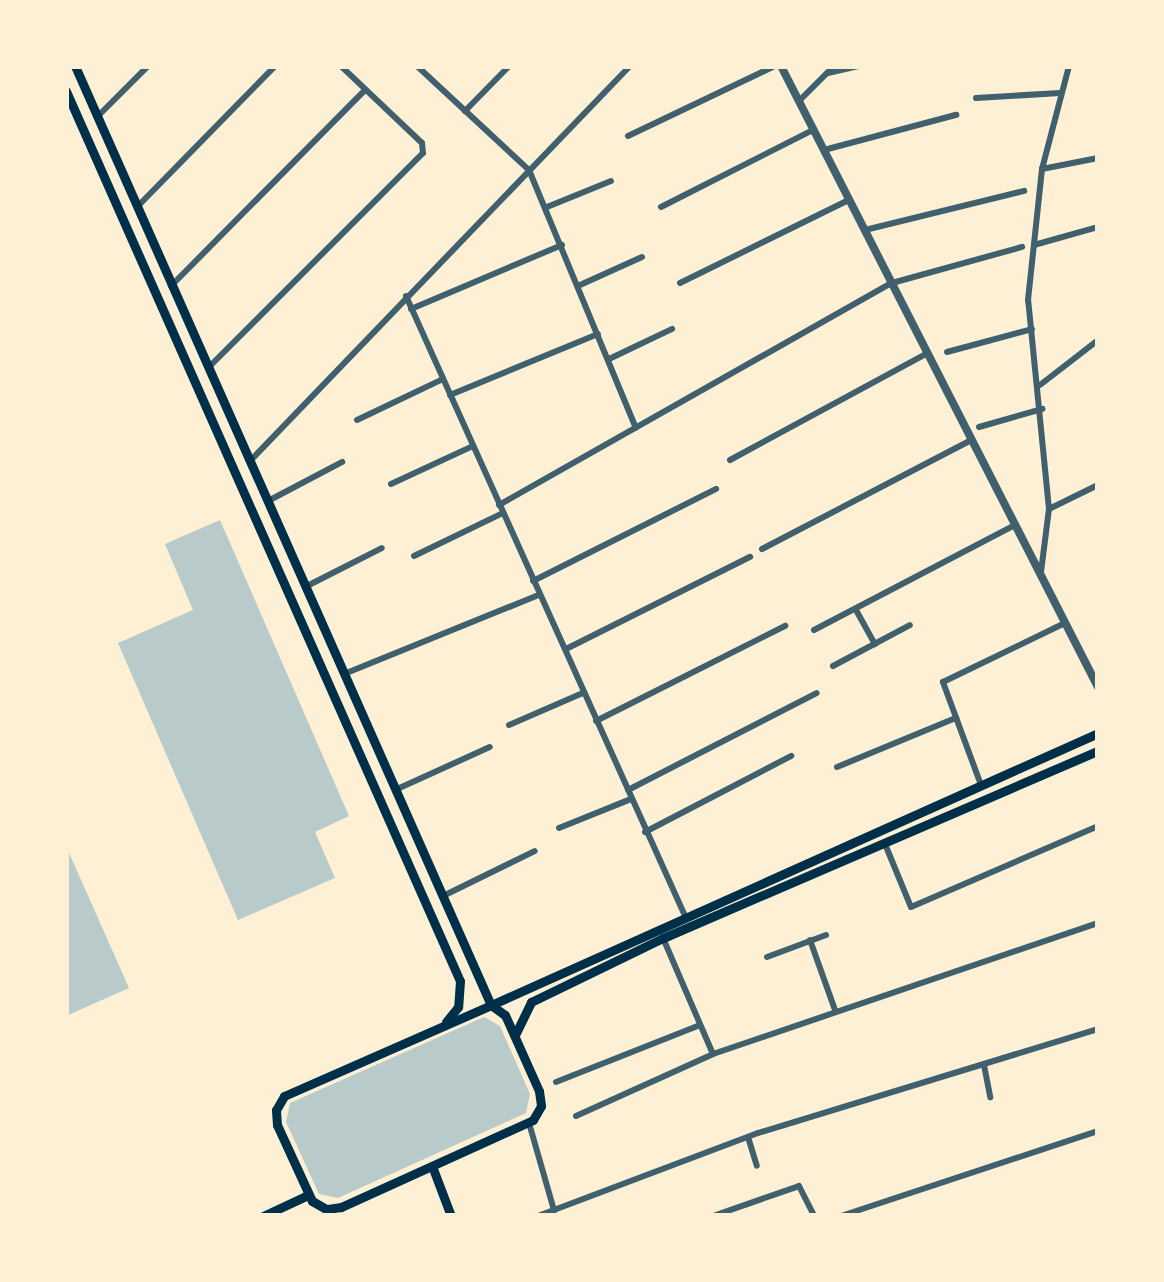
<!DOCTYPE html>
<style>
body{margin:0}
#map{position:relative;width:1164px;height:1282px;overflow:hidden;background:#fdf0d5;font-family:"Nunito Sans",sans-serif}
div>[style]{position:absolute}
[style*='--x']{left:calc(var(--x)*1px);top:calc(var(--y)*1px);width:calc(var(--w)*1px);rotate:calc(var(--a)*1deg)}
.green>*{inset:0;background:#b9caca}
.minor>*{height:6px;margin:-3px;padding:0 3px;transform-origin:3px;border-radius:3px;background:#3f606c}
.tertiary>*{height:8px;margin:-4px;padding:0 4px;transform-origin:4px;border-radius:4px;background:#3f606c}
.secondary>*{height:9px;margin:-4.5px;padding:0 4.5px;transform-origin:4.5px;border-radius:4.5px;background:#003049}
span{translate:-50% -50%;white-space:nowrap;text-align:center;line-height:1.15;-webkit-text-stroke:10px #fdf0d5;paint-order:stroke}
.frame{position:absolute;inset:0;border:69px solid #fdf0d5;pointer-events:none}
</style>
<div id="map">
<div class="green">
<i style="clip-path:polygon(220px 520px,349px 816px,315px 832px,335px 878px,238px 920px,118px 643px,193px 610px,165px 544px)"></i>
<i style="clip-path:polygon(66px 846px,129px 988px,66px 1016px)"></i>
<i style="clip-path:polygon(484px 1017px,500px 1026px,530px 1094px,526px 1113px,338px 1198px,319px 1194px,286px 1122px,290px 1103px)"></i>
</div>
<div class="minor">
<i style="--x:417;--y:66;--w:153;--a:42.9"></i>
<i style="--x:529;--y:170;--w:279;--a:67.5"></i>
<i style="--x:828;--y:73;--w:32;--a:-13"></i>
<i style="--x:976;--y:98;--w:84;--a:-3.4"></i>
<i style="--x:799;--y:101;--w:49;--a:-45"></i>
<i style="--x:465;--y:111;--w:63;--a:-45.6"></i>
<i style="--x:97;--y:117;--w:72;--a:-45"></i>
<i style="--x:628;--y:136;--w:163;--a:-25.5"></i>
<i style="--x:824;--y:150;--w:137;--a:-14.9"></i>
<i style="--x:1042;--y:169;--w:57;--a:-11.1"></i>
<i style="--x:139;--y:205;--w:194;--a:-45.6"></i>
<i style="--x:547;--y:207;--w:69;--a:-22.1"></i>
<i style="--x:661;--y:207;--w:170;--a:-26.9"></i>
<i style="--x:865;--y:230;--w:164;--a:-13.8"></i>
<i style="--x:1034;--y:245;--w:66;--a:-15.7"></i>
<i style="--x:680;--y:283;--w:188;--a:-26.2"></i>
<i style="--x:580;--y:285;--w:68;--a:-24.3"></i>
<i style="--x:171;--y:286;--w:276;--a:-45.3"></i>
<i style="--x:406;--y:296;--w:680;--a:65.77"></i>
<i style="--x:411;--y:309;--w:164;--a:-23"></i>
<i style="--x:947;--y:352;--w:88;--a:-15.1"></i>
<i style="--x:609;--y:359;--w:70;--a:-25.5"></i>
<i style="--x:210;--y:366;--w:301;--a:-45"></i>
<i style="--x:423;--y:153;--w:10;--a:-96"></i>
<i style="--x:422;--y:143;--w:112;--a:-136.5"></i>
<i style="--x:1040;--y:385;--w:73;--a:-37.8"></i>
<i style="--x:450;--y:395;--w:160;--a:-22.4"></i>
<i style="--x:357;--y:420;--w:95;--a:-25.5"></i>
<i style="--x:979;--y:427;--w:66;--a:-15.9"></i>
<i style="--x:251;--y:460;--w:547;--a:-46.11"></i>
<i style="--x:730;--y:460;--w:225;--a:-28.4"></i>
<i style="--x:391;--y:484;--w:90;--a:-24.9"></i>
<i style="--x:268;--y:501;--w:84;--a:-27.8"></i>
<i style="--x:499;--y:505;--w:451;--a:-29.5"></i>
<i style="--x:892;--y:283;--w:135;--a:-15.5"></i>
<i style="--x:1049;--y:509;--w:55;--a:-26.1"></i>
<i style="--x:762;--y:549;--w:236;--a:-27.5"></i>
<i style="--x:414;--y:556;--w:99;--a:-25.8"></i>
<i style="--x:1041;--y:572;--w:64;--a:-82.8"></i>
<i style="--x:1049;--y:509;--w:210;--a:-95.7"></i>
<i style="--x:1028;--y:300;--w:132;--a:-83.9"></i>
<i style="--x:1042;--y:169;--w:106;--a:-75.3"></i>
<i style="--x:533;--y:581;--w:205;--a:-26.7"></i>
<i style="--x:305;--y:587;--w:86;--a:-26.9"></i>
<i style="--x:856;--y:610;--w:39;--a:61"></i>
<i style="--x:814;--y:630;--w:227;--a:-27.6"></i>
<i style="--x:566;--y:649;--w:206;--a:-26.6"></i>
<i style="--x:833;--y:666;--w:87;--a:-28"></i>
<i style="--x:344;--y:674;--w:210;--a:-22.1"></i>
<i style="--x:596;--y:721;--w:212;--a:-26.7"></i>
<i style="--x:509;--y:725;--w:81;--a:-23.4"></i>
<i style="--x:837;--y:767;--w:129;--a:-22.4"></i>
<i style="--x:981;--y:785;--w:110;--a:-110.3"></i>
<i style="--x:943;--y:682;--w:136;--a:-25.8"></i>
<i style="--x:395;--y:790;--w:104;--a:-24.4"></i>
<i style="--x:628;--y:790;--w:212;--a:-27.2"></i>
<i style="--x:559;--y:828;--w:78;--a:-21.9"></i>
<i style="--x:645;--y:832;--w:165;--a:-27.5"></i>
<i style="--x:885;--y:844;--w:68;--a:67.6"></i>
<i style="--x:911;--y:907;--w:204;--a:-23.4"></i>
<i style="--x:443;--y:896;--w:102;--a:-26.1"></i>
<i style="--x:663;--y:938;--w:126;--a:66.7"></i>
<i style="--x:810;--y:940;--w:74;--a:70.3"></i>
<i style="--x:767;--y:957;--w:63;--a:-20.4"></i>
<i style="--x:984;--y:1065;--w:33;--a:79"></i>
<i style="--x:556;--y:1082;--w:155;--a:-21.6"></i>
<i style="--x:576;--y:1116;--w:150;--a:-24.3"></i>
<i style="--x:713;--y:1054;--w:407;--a:-18.8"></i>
<i style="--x:529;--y:1123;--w:91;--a:74"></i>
<i style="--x:748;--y:1137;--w:30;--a:73"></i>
<i style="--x:538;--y:1216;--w:235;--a:-20.7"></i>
<i style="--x:758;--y:1133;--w:356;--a:-17"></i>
<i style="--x:713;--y:1216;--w:91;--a:-19.2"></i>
<i style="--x:799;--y:1186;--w:34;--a:63"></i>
<i style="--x:841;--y:1216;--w:271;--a:-18.3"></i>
</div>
<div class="tertiary">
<i style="--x:781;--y:66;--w:697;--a:62.96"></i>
</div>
<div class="secondary">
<i style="--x:75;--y:66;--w:1027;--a:66.11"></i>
<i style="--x:491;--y:1005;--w:665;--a:-24.14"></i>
<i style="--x:66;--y:91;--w:973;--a:66.12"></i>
<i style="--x:460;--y:981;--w:26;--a:94"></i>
<i style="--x:458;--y:1007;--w:19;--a:129"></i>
<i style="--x:491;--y:1005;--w:17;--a:36"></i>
<i style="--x:505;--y:1015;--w:83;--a:65.9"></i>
<i style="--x:539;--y:1091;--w:15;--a:82"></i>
<i style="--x:541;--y:1106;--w:16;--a:120"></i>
<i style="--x:533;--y:1120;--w:211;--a:155.6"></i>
<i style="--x:341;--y:1207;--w:15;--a:172"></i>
<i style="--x:326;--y:1209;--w:16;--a:-150"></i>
<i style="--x:312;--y:1201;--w:84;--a:-114.7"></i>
<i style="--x:277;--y:1125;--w:15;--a:-94"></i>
<i style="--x:276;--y:1110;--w:16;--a:-60"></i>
<i style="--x:284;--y:1096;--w:226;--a:-23.7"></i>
<i style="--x:515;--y:1035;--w:37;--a:-64"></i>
<i style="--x:531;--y:1002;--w:147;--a:-25.9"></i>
<i style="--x:663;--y:938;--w:473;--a:-23.3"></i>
<i style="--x:432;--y:1166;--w:53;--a:69.2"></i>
<i style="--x:263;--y:1216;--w:50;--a:-25"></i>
</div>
<div class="frame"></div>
</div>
